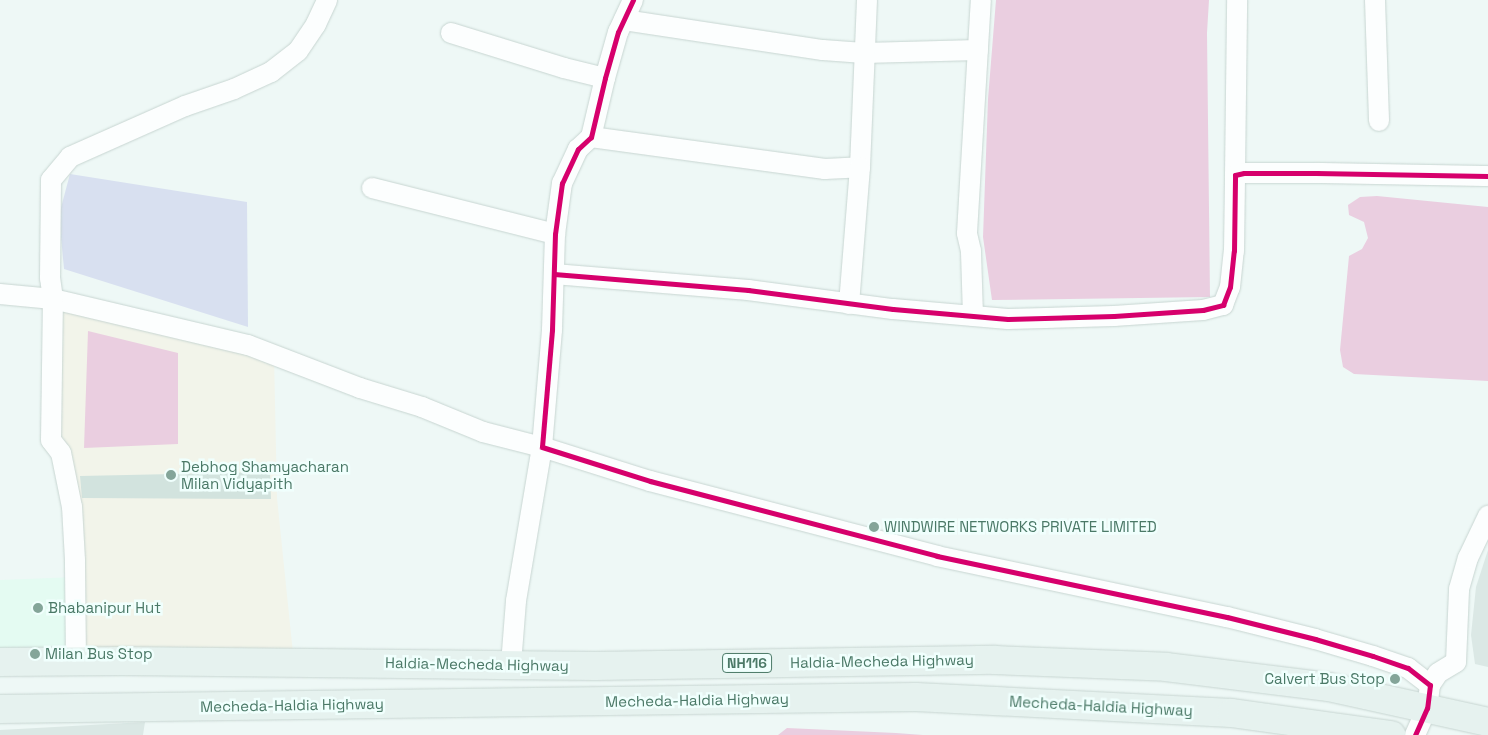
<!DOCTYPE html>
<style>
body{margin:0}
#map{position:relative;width:1488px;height:735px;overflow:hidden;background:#eef8f6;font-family:"Space Grotesk",sans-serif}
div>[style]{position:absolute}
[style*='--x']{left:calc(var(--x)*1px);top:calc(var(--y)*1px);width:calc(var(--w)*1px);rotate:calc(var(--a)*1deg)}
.commercial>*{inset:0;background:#e4fbf2}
.industrial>*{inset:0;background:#dbe8e5}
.education>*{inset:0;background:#f2f4ea}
.green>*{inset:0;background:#d8e0f0}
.water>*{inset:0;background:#eacee0}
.building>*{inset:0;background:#d2e3de}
.roads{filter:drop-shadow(0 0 1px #c7d5d1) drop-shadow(0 0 1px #c7d5d1)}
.minor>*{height:20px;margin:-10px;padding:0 10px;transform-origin:10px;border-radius:10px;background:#fcfefe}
.trunk>*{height:28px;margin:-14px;padding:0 14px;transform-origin:14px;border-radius:14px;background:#e6f2ef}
.cycleway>*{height:5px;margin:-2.5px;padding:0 2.5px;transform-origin:2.5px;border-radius:2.5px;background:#d6006c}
.dots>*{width:14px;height:14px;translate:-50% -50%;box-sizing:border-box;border:2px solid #f0fffd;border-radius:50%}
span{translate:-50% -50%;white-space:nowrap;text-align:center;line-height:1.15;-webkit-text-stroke:5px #f0fffd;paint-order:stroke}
.shield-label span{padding:1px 4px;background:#f0fffd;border:1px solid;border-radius:4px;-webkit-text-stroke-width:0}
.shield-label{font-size:14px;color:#4b7967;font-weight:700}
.poi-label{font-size:15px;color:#4b7967}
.left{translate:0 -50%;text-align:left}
.right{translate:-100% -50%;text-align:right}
.street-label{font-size:15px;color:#4b7967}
</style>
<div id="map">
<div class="commercial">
<i style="clip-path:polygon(76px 577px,76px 661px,0 662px,0 580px)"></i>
</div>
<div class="industrial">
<i style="clip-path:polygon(1488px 550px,1488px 667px,1475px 664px,1471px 635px,1476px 587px)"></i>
<i style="clip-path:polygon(145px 722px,143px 735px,0 735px,0 730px)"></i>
</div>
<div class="education">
<i style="clip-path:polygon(53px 299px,274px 355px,277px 498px,294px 663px,76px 661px,77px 636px,52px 406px)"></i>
</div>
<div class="green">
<i style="clip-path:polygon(70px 174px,247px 202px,248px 327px,64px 269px,59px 215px)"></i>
</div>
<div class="water">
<i style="clip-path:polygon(996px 0,1209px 0,1207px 33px,1210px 297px,992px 300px,983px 237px,988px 99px)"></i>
<i style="clip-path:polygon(1377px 196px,1488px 207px,1488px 381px,1354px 374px,1343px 367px,1340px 350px,1349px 256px,1362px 249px,1368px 238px,1364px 222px,1349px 215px,1348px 205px,1360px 197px)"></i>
<i style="clip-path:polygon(88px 331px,178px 353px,178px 444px,84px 448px)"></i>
<i style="clip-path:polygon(787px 728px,896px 733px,923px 735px,778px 735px)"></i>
</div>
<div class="building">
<i style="clip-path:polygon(270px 472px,271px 499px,82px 498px,80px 476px)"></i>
</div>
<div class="roads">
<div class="minor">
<i style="--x:633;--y:0;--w:35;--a:115"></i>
<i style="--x:618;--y:32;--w:48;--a:105.8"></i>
<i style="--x:605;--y:78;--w:61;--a:103.3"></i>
<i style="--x:591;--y:137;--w:18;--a:137"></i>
<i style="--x:578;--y:149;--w:38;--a:115"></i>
<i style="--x:562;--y:183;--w:51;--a:97.8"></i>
<i style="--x:555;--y:234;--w:96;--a:91.8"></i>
<i style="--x:552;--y:330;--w:117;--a:94.9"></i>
<i style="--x:542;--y:447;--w:113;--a:17.5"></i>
<i style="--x:650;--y:481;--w:297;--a:14.6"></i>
<i style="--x:937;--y:556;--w:296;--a:11.9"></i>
<i style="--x:1227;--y:617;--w:91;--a:14"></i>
<i style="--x:1315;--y:639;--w:60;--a:16.3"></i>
<i style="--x:1373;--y:656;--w:37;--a:19"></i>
<i style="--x:1408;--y:668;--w:28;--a:38"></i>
<i style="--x:1430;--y:685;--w:23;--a:97"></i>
<i style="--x:1427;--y:708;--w:30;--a:114"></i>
<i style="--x:1375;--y:0;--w:121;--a:88.1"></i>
<i style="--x:624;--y:20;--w:201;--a:8.6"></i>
<i style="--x:823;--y:50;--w:41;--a:4.2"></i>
<i style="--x:864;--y:53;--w:114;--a:-1.5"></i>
<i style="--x:451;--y:33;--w:118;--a:17.2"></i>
<i style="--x:564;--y:68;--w:42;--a:13.7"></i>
<i style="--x:591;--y:137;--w:236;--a:7.8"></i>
<i style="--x:825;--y:169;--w:35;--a:-3"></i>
<i style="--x:860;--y:167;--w:167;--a:-87.6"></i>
<i style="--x:1235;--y:175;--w:175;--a:-89.3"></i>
<i style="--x:372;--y:188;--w:189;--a:14.1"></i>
<i style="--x:554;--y:274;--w:195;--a:4.7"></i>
<i style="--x:748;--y:290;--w:146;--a:7.5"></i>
<i style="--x:893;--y:309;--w:115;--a:5"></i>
<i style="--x:1008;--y:319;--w:106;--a:-1.6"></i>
<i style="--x:1114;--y:316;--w:89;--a:-3.9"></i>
<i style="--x:1203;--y:310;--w:21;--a:-14"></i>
<i style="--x:1223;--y:305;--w:19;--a:-69"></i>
<i style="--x:1230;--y:287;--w:36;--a:-84"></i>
<i style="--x:1234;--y:251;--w:76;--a:-89.2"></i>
<i style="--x:1235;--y:175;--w:9;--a:-13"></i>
<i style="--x:1244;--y:173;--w:74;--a:0"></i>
<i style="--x:1318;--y:173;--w:170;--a:1"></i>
<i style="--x:0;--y:294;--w:53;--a:5.4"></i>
<i style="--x:53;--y:299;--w:200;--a:13.3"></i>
<i style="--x:248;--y:345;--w:120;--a:21"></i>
<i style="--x:360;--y:388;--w:65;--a:17"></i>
<i style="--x:422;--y:407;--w:66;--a:22.3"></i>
<i style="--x:483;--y:432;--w:61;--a:14.3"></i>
<i style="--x:542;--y:447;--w:156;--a:99.6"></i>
<i style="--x:516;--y:601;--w:64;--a:94.5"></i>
<i style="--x:849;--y:304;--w:137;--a:-85.4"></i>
<i style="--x:973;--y:316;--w:65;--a:-91.8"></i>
<i style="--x:971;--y:251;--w:18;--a:-103"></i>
<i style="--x:967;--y:233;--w:233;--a:-86.6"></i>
<i style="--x:76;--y:661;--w:101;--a:-90.6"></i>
<i style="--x:75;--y:560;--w:53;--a:-93.2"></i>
<i style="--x:72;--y:507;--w:55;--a:-101.5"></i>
<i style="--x:61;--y:453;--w:16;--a:-128"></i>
<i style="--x:51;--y:440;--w:141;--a:-89.2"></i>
<i style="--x:53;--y:299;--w:21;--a:-98"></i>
<i style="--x:50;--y:278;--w:98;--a:-89.4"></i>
<i style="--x:51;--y:180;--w:30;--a:-50"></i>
<i style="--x:70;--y:157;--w:126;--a:-23.9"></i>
<i style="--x:185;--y:106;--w:52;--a:-19.1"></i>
<i style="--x:234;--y:89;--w:41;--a:-24.7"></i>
<i style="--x:271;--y:72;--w:34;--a:-38"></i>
<i style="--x:298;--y:51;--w:32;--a:-56"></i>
<i style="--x:316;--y:24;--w:26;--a:-65"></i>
<i style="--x:1430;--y:685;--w:14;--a:-56"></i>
<i style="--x:1438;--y:673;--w:21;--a:-31"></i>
<i style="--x:1456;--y:662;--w:73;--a:-87.6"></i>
<i style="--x:1459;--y:589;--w:32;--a:-74"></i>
<i style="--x:1468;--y:558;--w:47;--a:-64.5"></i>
</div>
<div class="trunk">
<i style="--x:0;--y:662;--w:123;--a:-0.5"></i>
<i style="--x:123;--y:661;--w:472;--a:0.6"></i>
<i style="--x:595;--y:666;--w:400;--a:-0.9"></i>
<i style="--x:995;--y:660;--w:171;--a:2.3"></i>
<i style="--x:1166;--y:667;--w:164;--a:7"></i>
<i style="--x:1329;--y:687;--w:163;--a:12.4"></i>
<i style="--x:0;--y:709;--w:916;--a:-0.75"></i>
<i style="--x:916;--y:697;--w:316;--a:2.9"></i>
<i style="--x:1232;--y:713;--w:161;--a:7.9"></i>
</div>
</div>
<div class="cycleway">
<i style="--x:633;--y:0;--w:35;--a:115"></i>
<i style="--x:618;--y:32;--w:48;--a:105.8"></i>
<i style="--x:605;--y:78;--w:61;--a:103.3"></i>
<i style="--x:591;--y:137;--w:18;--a:137"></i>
<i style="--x:578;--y:149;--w:38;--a:115"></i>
<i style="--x:562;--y:183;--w:51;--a:97.8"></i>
<i style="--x:555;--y:234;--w:96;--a:91.8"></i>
<i style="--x:552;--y:330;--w:117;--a:94.9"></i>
<i style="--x:542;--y:447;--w:113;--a:17.5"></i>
<i style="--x:650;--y:481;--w:297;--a:14.6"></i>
<i style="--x:937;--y:556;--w:296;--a:11.9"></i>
<i style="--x:1227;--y:617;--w:91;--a:14"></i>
<i style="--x:1315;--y:639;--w:60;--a:16.3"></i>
<i style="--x:1373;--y:656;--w:37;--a:19"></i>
<i style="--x:1408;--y:668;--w:28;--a:38"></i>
<i style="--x:1430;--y:685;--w:23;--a:97"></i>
<i style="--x:1427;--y:708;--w:30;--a:114"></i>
<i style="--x:554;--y:274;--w:195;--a:4.7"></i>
<i style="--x:748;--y:290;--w:146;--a:7.5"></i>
<i style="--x:893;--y:309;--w:115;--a:5"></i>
<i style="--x:1008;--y:319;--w:106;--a:-1.6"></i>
<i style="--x:1114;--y:316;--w:89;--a:-3.9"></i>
<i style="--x:1203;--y:310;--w:21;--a:-14"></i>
<i style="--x:1223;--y:305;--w:19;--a:-69"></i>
<i style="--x:1230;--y:287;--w:36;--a:-84"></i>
<i style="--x:1234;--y:251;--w:76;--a:-89.2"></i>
<i style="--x:1235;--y:175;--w:9;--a:-13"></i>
<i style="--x:1244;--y:173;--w:74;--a:0"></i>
<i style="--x:1318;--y:173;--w:170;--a:1"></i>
</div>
<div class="dots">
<i style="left:171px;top:475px;background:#84a599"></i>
<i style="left:874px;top:527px;background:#84a599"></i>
<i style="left:38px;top:608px;background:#84a599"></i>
<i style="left:35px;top:654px;background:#84a599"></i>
<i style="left:1395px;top:679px;background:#84a599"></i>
</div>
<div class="shield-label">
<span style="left:747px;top:663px">NH116</span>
</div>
<div class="poi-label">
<span class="left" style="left:181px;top:475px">Debhog Shamyacharan<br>Milan Vidyapith</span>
<span class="left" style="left:884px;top:527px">WINDWIRE NETWORKS PRIVATE LIMITED</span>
<span class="left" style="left:48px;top:608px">Bhabanipur Hut</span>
<span class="left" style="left:45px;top:654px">Milan Bus Stop</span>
<span class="right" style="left:1385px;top:679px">Calvert Bus Stop</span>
</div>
<div class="street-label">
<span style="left:882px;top:661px;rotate:-1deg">Haldia-Mecheda Highway</span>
<span style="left:477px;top:664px;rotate:1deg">Haldia-Mecheda Highway</span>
<span style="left:697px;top:700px;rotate:-1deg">Mecheda-Haldia Highway</span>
<span style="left:292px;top:705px;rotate:-1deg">Mecheda-Haldia Highway</span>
<span style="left:1101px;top:706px;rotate:3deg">Mecheda-Haldia Highway</span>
</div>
</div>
